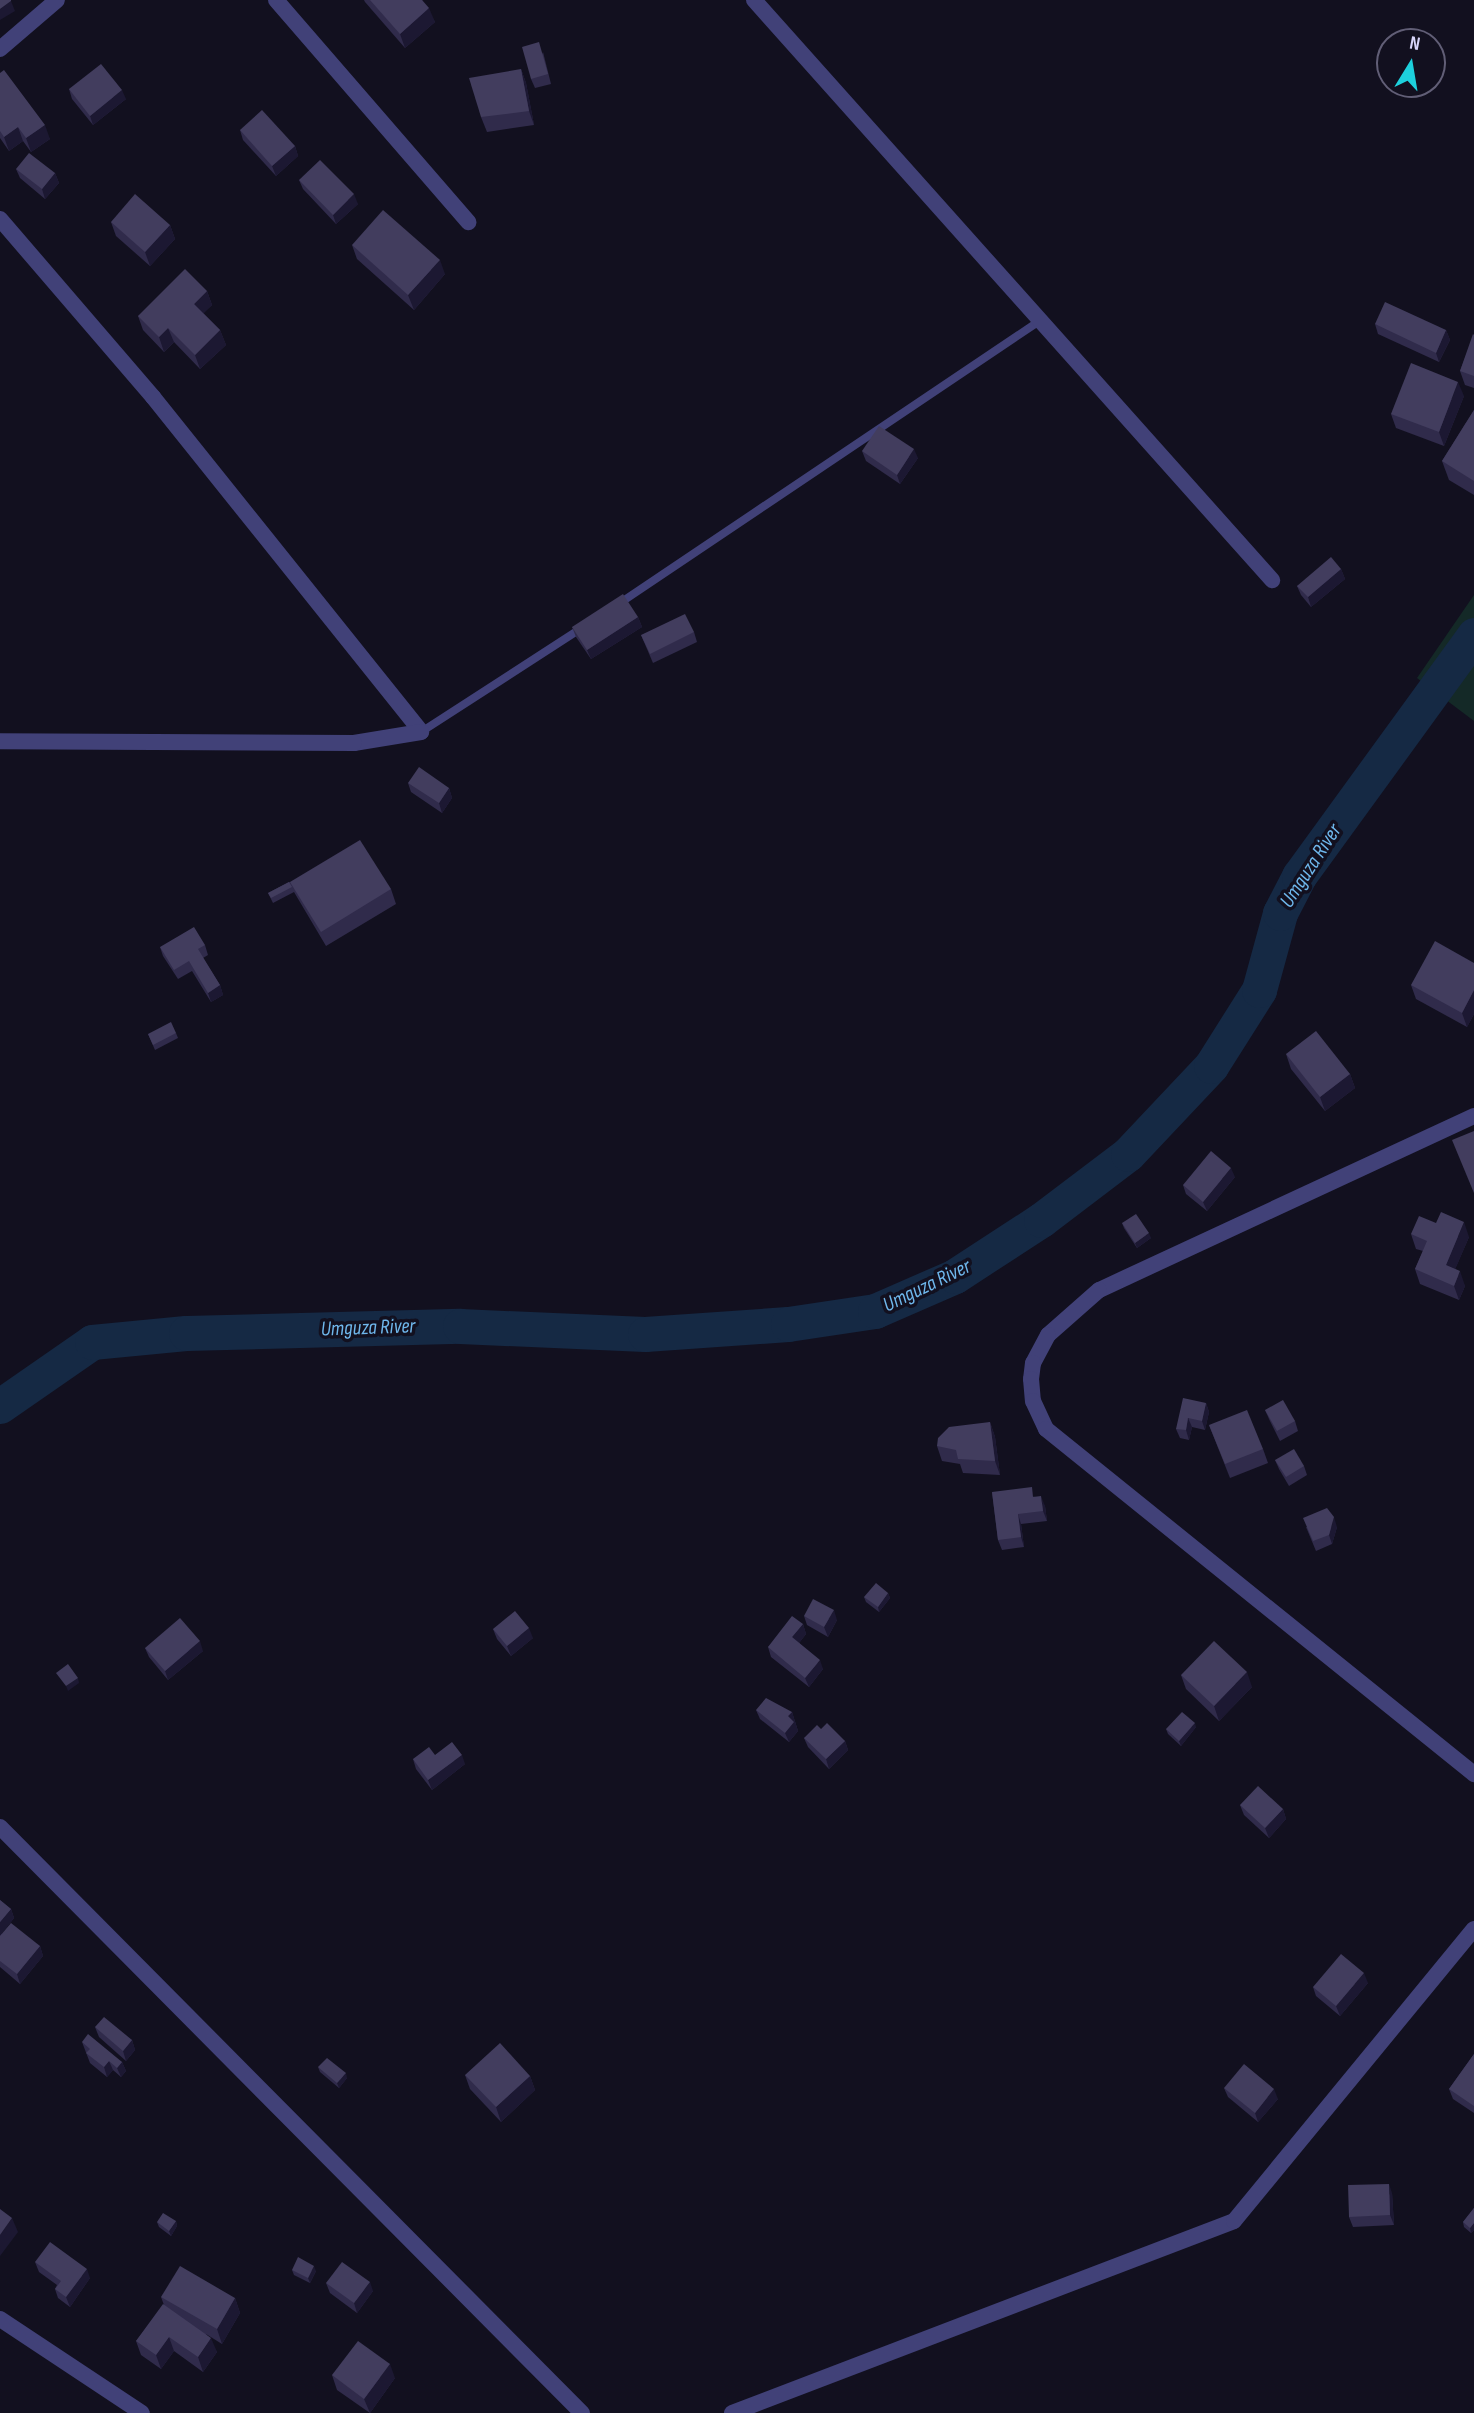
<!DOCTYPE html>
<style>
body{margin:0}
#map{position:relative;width:1474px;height:2413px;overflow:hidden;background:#12101f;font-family:"Sofia Sans Condensed",sans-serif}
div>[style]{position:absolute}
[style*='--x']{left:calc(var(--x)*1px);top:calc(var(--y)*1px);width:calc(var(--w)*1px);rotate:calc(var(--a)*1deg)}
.green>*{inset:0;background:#142927}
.river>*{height:35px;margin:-17.5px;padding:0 17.5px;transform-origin:17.5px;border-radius:17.5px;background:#152944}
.service>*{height:8px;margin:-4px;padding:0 4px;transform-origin:4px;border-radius:4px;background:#414178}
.minor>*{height:16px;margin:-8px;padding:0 8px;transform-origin:8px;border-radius:8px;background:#414178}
.wall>*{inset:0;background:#302b4b}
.shaded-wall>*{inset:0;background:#1c1832}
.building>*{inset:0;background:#423d5e}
span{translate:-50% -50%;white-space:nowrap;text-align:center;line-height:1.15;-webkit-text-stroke:7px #12101f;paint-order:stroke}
.water-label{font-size:21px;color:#6fb7ec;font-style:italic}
.north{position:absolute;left:1376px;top:28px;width:70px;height:70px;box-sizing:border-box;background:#12101f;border:2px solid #615e76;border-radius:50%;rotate:11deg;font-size:19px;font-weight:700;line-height:28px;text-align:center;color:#d7d4f9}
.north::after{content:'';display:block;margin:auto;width:24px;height:32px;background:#1dd0dc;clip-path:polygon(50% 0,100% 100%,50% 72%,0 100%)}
</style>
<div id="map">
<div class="green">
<i style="clip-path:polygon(1474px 595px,1474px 721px,1417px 678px)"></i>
</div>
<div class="river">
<i style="--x:0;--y:1406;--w:112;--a:-34.8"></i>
<i style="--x:92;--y:1342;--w:94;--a:-5.5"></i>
<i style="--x:186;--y:1333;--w:274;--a:-1.5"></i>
<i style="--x:460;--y:1326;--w:185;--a:2.5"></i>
<i style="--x:645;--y:1334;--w:143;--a:-4"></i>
<i style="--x:788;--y:1324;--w:88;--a:-8.5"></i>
<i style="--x:875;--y:1311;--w:87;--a:-23.6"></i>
<i style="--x:955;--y:1276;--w:103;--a:-33.1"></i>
<i style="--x:1041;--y:1220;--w:109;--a:-37.2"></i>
<i style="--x:1128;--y:1154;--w:121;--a:-46.7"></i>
<i style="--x:1211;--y:1066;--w:90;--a:-57.7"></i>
<i style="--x:1259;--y:990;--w:80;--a:-74.7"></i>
<i style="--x:1280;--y:913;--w:42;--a:-62.8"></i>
<i style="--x:1299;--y:876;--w:298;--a:-54"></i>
</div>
<div class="service">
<i style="--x:617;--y:605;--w:507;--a:-33.91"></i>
<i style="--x:421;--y:732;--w:193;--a:-32.9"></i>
</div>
<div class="minor">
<i style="--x:276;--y:0;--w:294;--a:49.1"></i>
<i style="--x:754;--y:0;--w:778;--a:48.23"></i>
<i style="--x:0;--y:49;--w:75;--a:-40.7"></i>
<i style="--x:0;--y:219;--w:235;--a:49.3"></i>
<i style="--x:153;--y:397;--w:429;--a:51.3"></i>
<i style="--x:421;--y:732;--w:68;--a:170.7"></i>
<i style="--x:354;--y:743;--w:354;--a:-179.7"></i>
<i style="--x:1474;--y:1116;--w:413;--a:155.1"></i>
<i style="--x:1099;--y:1290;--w:68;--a:138.6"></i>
<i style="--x:1048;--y:1335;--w:32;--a:118"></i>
<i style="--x:1033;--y:1363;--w:16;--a:97"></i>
<i style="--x:1031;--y:1379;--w:22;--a:85"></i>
<i style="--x:1033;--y:1401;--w:31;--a:65"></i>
<i style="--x:1046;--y:1429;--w:550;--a:38.87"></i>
<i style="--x:0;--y:1827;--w:826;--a:45.2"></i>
<i style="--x:0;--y:2319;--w:170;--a:33.5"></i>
<i style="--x:732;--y:2413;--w:537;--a:-20.93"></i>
<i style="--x:1234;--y:2221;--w:378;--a:-50.6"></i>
</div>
<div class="wall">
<i style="clip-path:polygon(364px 0,422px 0,435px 22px,405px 48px,365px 2px)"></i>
<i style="clip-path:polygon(543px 52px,551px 84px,535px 88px,531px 79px)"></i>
<i style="clip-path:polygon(521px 69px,526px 83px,534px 125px,487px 132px,481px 117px)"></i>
<i style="clip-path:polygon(0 73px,50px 139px,31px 152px,23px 141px,9px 151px,0 138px)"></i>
<i style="clip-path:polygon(69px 89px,126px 99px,93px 125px,72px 99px)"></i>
<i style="clip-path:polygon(240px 130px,295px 146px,298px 156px,276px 176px,243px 140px)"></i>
<i style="clip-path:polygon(16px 169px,55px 173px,59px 183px,45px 199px,20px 178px)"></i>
<i style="clip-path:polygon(299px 180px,358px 204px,336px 224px,303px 189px)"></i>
<i style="clip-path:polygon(111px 222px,170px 225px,175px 239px,150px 266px,116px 236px)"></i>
<i style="clip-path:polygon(352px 245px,445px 274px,414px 310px,357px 259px)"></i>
<i style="clip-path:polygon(207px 291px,212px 305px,203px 313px,220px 330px,226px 345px,200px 369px,174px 342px,164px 352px,143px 330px,138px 316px)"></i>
<i style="clip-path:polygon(1375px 324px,1446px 330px,1450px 340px,1439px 362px,1378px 334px)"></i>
<i style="clip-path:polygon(1474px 335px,1474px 388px,1465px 385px,1460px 371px)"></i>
<i style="clip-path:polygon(1464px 396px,1444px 446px,1396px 428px,1391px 414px)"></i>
<i style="clip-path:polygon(1474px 410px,1474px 495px,1449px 480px,1442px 461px)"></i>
<i style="clip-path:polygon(862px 451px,918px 458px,900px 484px,866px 461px)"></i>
<i style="clip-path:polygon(1341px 569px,1345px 579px,1311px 607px,1301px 595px,1297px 586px)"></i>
<i style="clip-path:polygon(638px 617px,642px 627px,591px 659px,576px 637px,572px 627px)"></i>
<i style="clip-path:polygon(694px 632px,697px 642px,653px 663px,641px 635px)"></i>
<i style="clip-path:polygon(408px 783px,449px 788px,452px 798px,442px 813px,411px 792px)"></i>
<i style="clip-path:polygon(289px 882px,391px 889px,396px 904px,326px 946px,294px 892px,273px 903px,268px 893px)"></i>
<i style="clip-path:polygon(205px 945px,208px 955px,203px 958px,220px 985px,223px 995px,211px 1002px,192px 971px,178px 979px,163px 956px,160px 947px)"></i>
<i style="clip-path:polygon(1474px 963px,1474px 1014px,1467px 1027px,1416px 999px,1411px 985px)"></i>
<i style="clip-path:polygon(176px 1033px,178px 1038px,155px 1050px,148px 1034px)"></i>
<i style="clip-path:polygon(1286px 1054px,1350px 1074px,1355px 1088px,1325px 1111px,1291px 1069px)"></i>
<i style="clip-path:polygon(1235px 1177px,1207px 1211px,1186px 1194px,1183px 1185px)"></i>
<i style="clip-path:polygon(1122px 1223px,1151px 1238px,1137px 1248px,1124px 1228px)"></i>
<i style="clip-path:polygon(1411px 1234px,1469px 1237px,1455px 1269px,1465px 1286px,1459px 1300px,1420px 1284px,1415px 1269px,1423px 1251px,1416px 1249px)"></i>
<i style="clip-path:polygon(1206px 1403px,1209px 1412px,1205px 1430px,1192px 1427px,1189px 1440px,1180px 1438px,1176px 1429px)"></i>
<i style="clip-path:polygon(1265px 1410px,1295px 1421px,1298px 1431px,1280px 1441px,1269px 1419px)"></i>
<i style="clip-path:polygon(990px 1422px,995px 1437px,1000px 1475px,963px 1473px,960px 1464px,942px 1461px,937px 1446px)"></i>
<i style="clip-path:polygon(1209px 1425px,1263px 1449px,1268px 1463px,1230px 1478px)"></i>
<i style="clip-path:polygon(1275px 1460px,1304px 1466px,1307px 1475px,1289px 1486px,1279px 1469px)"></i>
<i style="clip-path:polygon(992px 1492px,1036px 1497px,1045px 1506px,1047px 1521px,1021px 1524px,1024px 1547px,1002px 1550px,998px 1540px)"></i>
<i style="clip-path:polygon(1306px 1527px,1337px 1527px,1332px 1544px,1316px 1551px)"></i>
<i style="clip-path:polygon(888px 1593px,890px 1598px,879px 1612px,866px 1602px,864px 1597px)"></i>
<i style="clip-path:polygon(804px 1616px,837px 1620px,828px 1637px,807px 1625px)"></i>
<i style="clip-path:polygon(803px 1624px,806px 1634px,799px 1643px,823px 1669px,809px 1687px,771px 1657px,768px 1647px)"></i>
<i style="clip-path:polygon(493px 1629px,533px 1638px,511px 1656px,497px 1639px)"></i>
<i style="clip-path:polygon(145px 1648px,203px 1651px,168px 1680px,149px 1657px)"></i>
<i style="clip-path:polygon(1181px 1675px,1252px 1687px,1219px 1721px,1186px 1689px)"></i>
<i style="clip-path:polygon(756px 1710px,792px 1712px,798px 1731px,789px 1742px,760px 1719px)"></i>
<i style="clip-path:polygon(1196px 1727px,1181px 1746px,1168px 1734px,1166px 1729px)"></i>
<i style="clip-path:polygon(821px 1729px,845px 1741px,848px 1750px,829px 1769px,808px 1747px,804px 1738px)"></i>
<i style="clip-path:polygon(435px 1755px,465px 1764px,432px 1790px,416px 1769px,413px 1759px)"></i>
<i style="clip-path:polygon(1240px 1805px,1283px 1809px,1286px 1819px,1269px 1838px,1244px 1815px)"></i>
<i style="clip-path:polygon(0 1900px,11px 1909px,14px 1918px,1px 1934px,40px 1946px,43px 1956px,20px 1984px,0 1967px)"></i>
<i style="clip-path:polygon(1368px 1983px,1340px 2016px,1316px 1996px,1313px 1987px)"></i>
<i style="clip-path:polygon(95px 2027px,132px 2040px,135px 2050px,126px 2061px,99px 2037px)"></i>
<i style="clip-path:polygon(82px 2042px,122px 2062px,126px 2071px,121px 2077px,113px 2070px,107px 2077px,90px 2063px)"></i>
<i style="clip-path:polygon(1474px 2054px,1474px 2113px,1453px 2099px,1449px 2089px)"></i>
<i style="clip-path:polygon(318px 2067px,347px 2078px,339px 2088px,320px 2072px)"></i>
<i style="clip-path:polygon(465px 2075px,530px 2076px,535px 2090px,501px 2122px,470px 2089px)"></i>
<i style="clip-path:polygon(1224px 2088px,1278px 2099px,1258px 2122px,1228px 2097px)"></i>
<i style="clip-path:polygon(1392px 2193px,1394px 2225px,1353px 2227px,1349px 2217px)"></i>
<i style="clip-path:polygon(1474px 2208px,1474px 2230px,1471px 2233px,1464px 2227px,1463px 2222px)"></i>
<i style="clip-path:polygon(176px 2221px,177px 2226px,171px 2236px,159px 2227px,157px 2222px)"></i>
<i style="clip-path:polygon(35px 2262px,90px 2278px,70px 2307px,58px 2298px,55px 2289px,57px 2285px,39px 2272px)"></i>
<i style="clip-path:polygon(292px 2270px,316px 2271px,310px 2283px,294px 2275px)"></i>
<i style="clip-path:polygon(326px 2283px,373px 2291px,357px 2313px,330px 2293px)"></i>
<i style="clip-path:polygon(161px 2297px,235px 2298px,240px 2313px,222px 2344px,206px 2334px,217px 2352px,203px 2372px,174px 2351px,161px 2369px,141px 2355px,136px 2341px,164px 2305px)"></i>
<i style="clip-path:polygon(332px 2375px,395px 2378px,370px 2413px,337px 2390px)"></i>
</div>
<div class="shaded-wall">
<i style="clip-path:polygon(11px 1px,15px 11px,0 20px,0 9px)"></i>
<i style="clip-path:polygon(429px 8px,435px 22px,405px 48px,400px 34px)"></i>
<i style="clip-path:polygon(521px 69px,526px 83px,534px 125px,529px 111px)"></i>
<i style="clip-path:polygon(122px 90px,126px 99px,93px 125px,90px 116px)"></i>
<i style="clip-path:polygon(45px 125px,50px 139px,31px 152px,26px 138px)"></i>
<i style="clip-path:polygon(18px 127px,23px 141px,9px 151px,4px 137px)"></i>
<i style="clip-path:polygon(295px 146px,298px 156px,276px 176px,272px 166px)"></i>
<i style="clip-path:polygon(55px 173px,59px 183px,45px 199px,42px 189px)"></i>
<i style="clip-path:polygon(354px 194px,358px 204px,336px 224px,333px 215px)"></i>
<i style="clip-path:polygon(170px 225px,175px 239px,150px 266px,145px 252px)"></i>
<i style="clip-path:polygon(440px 260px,445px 274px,414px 310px,408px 295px)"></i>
<i style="clip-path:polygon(207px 291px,212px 305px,199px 318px,194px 304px)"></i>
<i style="clip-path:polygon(168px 328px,174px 342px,164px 352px,159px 337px)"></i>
<i style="clip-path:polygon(220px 330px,226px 345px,200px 369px,195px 355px)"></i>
<i style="clip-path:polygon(1446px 330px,1450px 340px,1439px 362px,1436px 353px)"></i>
<i style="clip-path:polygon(1458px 382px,1464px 396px,1444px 446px,1439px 432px)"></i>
<i style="clip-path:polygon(914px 449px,918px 458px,900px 484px,897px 475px)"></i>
<i style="clip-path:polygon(1341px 569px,1345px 579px,1311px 607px,1308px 597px)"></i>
<i style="clip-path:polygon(638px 617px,642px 627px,591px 659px,587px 650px)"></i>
<i style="clip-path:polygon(449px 788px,452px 798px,442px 813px,439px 803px)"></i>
<i style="clip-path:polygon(220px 985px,223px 995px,211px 1002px,208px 993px)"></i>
<i style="clip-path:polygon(1474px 990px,1474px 1014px,1467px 1027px,1462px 1013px)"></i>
<i style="clip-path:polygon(1350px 1074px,1355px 1088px,1325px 1111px,1320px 1097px)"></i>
<i style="clip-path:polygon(1231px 1168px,1235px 1177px,1207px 1211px,1203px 1202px)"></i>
<i style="clip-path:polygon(1464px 1222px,1469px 1237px,1451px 1279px,1446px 1265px)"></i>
<i style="clip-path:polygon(1149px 1233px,1151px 1238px,1137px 1248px,1135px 1243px)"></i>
<i style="clip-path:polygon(1460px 1271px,1465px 1286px,1459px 1300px,1454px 1286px)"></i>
<i style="clip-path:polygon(1206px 1403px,1209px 1412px,1205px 1430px,1202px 1421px)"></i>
<i style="clip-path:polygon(1188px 1418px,1192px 1427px,1189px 1440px,1186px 1430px)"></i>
<i style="clip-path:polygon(990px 1422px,995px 1437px,1000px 1475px,995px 1461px)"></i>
<i style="clip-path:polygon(1041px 1496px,1045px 1506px,1047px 1521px,1043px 1511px)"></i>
<i style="clip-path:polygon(1018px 1514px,1021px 1524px,1024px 1547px,1021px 1537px)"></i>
<i style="clip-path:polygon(1334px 1517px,1337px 1527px,1332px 1544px,1329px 1535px)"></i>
<i style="clip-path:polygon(888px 1593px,890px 1598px,879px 1612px,878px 1607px)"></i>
<i style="clip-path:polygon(834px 1610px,837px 1620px,828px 1637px,824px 1627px)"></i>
<i style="clip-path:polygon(803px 1624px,806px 1634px,796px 1647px,792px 1637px)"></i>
<i style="clip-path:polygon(529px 1628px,533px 1638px,511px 1656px,507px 1646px)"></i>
<i style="clip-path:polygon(200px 1641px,203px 1651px,168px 1680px,165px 1671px)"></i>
<i style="clip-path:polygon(820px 1660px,823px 1669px,809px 1687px,805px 1678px)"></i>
<i style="clip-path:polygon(1247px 1672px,1252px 1687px,1219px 1721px,1214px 1706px)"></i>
<i style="clip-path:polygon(78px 1678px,79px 1683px,68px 1691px,66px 1686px)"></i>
<i style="clip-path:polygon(792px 1712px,798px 1731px,789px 1742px,785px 1733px,788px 1716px)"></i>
<i style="clip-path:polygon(1195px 1723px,1196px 1727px,1181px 1746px,1179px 1741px)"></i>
<i style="clip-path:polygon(845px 1741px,848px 1750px,829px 1769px,826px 1759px)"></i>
<i style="clip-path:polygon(462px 1755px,465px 1764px,432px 1790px,428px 1780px)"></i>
<i style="clip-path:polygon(1283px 1809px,1286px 1819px,1269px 1838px,1265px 1828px)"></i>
<i style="clip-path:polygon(11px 1909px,14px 1918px,0 1936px,0 1922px)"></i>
<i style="clip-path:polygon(40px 1946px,43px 1956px,20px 1984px,17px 1974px)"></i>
<i style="clip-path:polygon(1364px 1973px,1368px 1983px,1340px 2016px,1336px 2006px)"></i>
<i style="clip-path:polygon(132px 2040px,135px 2050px,126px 2061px,123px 2051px)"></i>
<i style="clip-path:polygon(109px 2061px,113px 2070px,107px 2077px,104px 2067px)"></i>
<i style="clip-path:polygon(122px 2062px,126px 2071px,121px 2077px,117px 2068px)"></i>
<i style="clip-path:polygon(346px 2073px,347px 2078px,339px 2088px,337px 2083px)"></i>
<i style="clip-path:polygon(530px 2076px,535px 2090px,501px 2122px,496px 2107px)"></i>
<i style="clip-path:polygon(1274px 2089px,1278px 2099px,1258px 2122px,1255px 2113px)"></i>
<i style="clip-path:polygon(1389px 2184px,1392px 2193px,1394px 2225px,1390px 2215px)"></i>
<i style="clip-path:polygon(12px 2218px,18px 2232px,0 2256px,0 2235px)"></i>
<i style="clip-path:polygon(176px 2221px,177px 2226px,171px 2236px,169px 2231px)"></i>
<i style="clip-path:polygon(1474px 2223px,1474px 2230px,1471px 2233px,1470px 2228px)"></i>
<i style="clip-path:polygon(314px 2266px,316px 2271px,310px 2283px,308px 2278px)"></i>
<i style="clip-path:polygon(87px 2269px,90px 2278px,70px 2307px,66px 2297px)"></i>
<i style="clip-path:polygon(370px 2282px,373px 2291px,357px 2313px,354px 2303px)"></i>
<i style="clip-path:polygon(235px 2298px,240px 2313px,222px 2344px,217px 2329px)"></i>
<i style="clip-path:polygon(169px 2337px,174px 2351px,161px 2369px,156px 2355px)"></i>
<i style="clip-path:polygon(211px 2338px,217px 2352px,203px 2372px,198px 2357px)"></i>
<i style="clip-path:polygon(390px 2364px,395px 2378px,370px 2413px,364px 2399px)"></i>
</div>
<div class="building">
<i style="clip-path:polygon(0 0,11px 0,11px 1px,0 9px)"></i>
<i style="clip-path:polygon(370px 0,422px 0,429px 8px,400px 34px)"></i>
<i style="clip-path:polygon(539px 42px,548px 74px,531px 79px,522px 47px)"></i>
<i style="clip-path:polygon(101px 64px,122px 90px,90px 116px,69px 89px)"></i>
<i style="clip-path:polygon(521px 69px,529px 111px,481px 117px,469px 78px)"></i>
<i style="clip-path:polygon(4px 70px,45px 125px,26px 138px,18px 127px,4px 137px,0 131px,0 73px)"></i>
<i style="clip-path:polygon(262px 110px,295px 146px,272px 166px,240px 130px)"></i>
<i style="clip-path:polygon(29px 153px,55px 173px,42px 189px,16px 169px)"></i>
<i style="clip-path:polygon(320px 160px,354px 194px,333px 215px,299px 180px)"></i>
<i style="clip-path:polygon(135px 194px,170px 225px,145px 252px,111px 222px)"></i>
<i style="clip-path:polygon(383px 210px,440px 260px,408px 295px,352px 245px)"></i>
<i style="clip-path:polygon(185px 269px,207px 291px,194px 304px,220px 330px,195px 355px,168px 328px,159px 337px,138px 316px)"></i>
<i style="clip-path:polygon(1385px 302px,1446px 330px,1436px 353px,1375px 324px)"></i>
<i style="clip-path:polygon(1473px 334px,1474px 335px,1474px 376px,1460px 371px)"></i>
<i style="clip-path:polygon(1411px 363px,1458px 382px,1439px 432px,1391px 414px)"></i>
<i style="clip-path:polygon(1474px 410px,1474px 481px,1442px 461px)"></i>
<i style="clip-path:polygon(879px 426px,914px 449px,897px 475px,862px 451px)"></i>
<i style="clip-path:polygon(1331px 557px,1341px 569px,1308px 597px,1297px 586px)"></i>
<i style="clip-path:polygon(623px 594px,638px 617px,587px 650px,572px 627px)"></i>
<i style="clip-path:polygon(685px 614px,694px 632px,650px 654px,641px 635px)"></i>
<i style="clip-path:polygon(419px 767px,449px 788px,439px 803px,408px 783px)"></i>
<i style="clip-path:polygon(360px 840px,391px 889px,321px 932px,290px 882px)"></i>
<i style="clip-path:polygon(289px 882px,292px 887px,271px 898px,268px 893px)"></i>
<i style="clip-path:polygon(194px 927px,205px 945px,198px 949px,220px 985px,208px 993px,189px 961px,174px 970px,160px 947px)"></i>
<i style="clip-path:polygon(1435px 941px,1474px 963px,1474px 990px,1462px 1013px,1411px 985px)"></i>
<i style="clip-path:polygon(171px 1022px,176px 1033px,153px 1045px,148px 1034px)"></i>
<i style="clip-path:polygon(1316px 1031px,1350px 1074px,1320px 1097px,1286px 1054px)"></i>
<i style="clip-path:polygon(1474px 1131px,1474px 1193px,1452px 1140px)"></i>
<i style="clip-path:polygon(1211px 1151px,1231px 1168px,1203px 1202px,1183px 1185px)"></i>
<i style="clip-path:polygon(1441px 1212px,1464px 1222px,1446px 1265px,1460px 1271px,1454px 1286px,1415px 1269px,1427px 1241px,1411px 1234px,1419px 1216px,1436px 1223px)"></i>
<i style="clip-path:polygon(1136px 1214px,1149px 1233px,1135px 1243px,1122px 1223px)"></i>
<i style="clip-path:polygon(1183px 1398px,1206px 1403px,1202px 1421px,1188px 1418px,1186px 1430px,1176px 1429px)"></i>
<i style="clip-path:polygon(1283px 1400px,1295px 1421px,1277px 1431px,1265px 1410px)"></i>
<i style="clip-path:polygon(1247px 1410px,1263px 1449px,1225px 1464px,1209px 1425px)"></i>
<i style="clip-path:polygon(990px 1422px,995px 1461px,958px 1459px,956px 1450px,937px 1446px,938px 1438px,949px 1427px)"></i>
<i style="clip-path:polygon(1294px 1449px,1304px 1466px,1286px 1477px,1275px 1460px)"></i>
<i style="clip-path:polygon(1032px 1487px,1033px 1497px,1041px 1496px,1043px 1511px,1018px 1514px,1021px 1537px,998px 1540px,992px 1492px)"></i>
<i style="clip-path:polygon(1327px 1508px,1334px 1517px,1329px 1535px,1313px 1541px,1303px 1518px)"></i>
<i style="clip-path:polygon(876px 1583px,888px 1593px,878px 1607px,864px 1597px)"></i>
<i style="clip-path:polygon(813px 1599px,834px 1610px,824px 1627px,804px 1616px)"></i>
<i style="clip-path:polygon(515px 1611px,529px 1628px,507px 1646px,493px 1629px)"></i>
<i style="clip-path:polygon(792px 1616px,803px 1624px,792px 1637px,820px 1660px,805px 1678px,768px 1647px)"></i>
<i style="clip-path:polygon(180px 1618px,200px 1641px,165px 1671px,145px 1648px)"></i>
<i style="clip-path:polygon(1214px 1641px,1247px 1672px,1214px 1706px,1181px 1675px)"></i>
<i style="clip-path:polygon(68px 1664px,78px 1678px,66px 1686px,56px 1673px)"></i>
<i style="clip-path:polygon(766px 1698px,792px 1712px,788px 1716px,794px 1722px,785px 1733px,756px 1710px)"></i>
<i style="clip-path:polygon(1182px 1712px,1195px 1723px,1179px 1741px,1166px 1729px)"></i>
<i style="clip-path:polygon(827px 1723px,845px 1741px,826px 1759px,804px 1738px,817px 1725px,821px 1729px)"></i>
<i style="clip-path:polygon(452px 1742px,462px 1755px,428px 1780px,413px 1759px,429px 1747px,435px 1755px)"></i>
<i style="clip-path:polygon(1258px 1786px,1283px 1809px,1265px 1828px,1240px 1805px)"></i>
<i style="clip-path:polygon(0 1900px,11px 1909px,0 1922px)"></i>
<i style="clip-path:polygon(11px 1923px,40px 1946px,17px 1974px,0 1961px,0 1936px)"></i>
<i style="clip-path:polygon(1341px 1954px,1364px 1973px,1336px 2006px,1313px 1987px)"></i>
<i style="clip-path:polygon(104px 2017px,132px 2040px,123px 2051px,95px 2027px)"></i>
<i style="clip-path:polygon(88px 2034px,122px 2062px,117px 2068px,109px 2061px,104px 2067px,86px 2053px,90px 2049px,82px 2042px)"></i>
<i style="clip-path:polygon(500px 2043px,530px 2076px,496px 2107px,465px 2075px)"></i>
<i style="clip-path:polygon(1474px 2054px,1474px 2106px,1449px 2089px)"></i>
<i style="clip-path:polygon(327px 2058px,346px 2073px,337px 2083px,318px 2067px)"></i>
<i style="clip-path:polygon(1244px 2064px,1274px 2089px,1255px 2113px,1224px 2088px)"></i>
<i style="clip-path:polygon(1389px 2184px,1390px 2215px,1349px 2217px,1348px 2185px)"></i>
<i style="clip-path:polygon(1474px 2208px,1474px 2223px,1470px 2228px,1463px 2222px)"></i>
<i style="clip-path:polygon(0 2209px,12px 2218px,0 2235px)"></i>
<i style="clip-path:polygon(163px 2213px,176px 2221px,169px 2231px,157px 2222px)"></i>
<i style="clip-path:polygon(50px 2242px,87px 2269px,66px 2297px,55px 2289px,61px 2281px,35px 2262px)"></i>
<i style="clip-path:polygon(298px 2257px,314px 2266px,308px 2278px,292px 2270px)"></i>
<i style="clip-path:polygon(342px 2262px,370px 2282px,354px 2303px,326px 2283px)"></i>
<i style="clip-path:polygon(180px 2266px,235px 2298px,217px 2329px,161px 2297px)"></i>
<i style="clip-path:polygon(163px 2304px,211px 2338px,198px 2357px,169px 2337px,156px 2355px,136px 2341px)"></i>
<i style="clip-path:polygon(358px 2341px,390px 2364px,364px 2399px,332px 2375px)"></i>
</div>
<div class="water-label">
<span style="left:1311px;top:866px;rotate:-57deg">Umguza River</span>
<span style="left:927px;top:1286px;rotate:-26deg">Umguza River</span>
<span style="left:368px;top:1328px;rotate:-2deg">Umguza River</span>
</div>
<div class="north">N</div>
</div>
